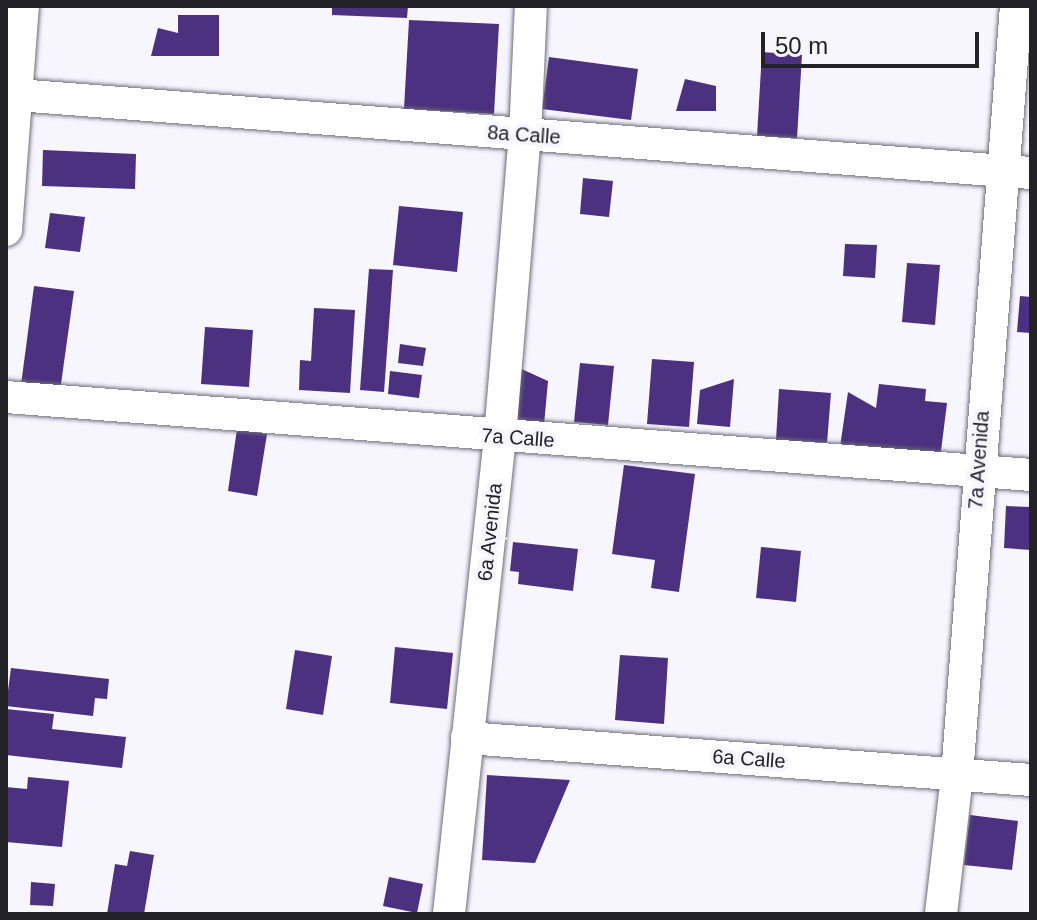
<!DOCTYPE html>
<style>
body{margin:0}
#map{position:relative;width:1037px;height:920px;overflow:hidden;background:#f7f5fe;font-family:Helvetica,sans-serif}
div>[style]{position:absolute}
[style*='--x']{left:calc(var(--x)*1px);top:calc(var(--y)*1px);width:calc(var(--w)*1px);rotate:calc(var(--a)*1deg)}
.building>*{inset:0;background:#4b317f}
.roads{filter:drop-shadow(0 0 2px #6f6d7a) drop-shadow(0 0 2px #6f6d7a)}
.minor>*{height:32px;margin:-16px;padding:0 16px;transform-origin:16px;border-radius:16px;background:#fff}
span{translate:-50% -50%;white-space:nowrap;text-align:center;line-height:1.15;-webkit-text-stroke:8px #f7f5fe;paint-order:stroke}
.street-label{font-size:20px;color:#232228}
.frame{position:absolute;inset:0;border:8px solid #232228;pointer-events:none}
.scale{position:absolute;left:761px;top:32px;width:218px;height:36px;box-sizing:border-box;border:4px solid #232228;border-top:0;padding-left:10px;font-size:24px;line-height:28px;white-space:nowrap;color:#232228;-webkit-text-stroke:6px #f7f5fe;paint-order:stroke}
</style>
<div id="map">
<div class="building">
<i style="clip-path:polygon(332px 6px,408px 6px,407px 18px,332px 15px)"></i>
<i style="clip-path:polygon(178px 15px,219px 15px,219px 56px,151px 56px,158px 28px,178px 33px)"></i>
<i style="clip-path:polygon(409px 20px,499px 24px,494px 114px,404px 109px)"></i>
<i style="clip-path:polygon(762px 52px,802px 55px,797px 138px,757px 136px)"></i>
<i style="clip-path:polygon(549px 57px,638px 69px,631px 120px,542px 109px)"></i>
<i style="clip-path:polygon(685px 79px,716px 86px,716px 111px,676px 111px)"></i>
<i style="clip-path:polygon(43px 150px,136px 154px,135px 189px,42px 186px)"></i>
<i style="clip-path:polygon(583px 178px,613px 181px,609px 217px,580px 214px)"></i>
<i style="clip-path:polygon(399px 206px,463px 212px,457px 272px,393px 265px)"></i>
<i style="clip-path:polygon(50px 213px,85px 217px,80px 252px,45px 248px)"></i>
<i style="clip-path:polygon(845px 244px,877px 245px,875px 278px,843px 276px)"></i>
<i style="clip-path:polygon(907px 263px,940px 265px,935px 325px,902px 322px)"></i>
<i style="clip-path:polygon(369px 269px,393px 270px,384px 392px,360px 390px)"></i>
<i style="clip-path:polygon(34px 286px,74px 291px,60px 391px,21px 385px)"></i>
<i style="clip-path:polygon(1020px 296px,1031px 297px,1031px 333px,1017px 332px)"></i>
<i style="clip-path:polygon(314px 308px,355px 310px,350px 393px,299px 390px,300px 360px,311px 361px)"></i>
<i style="clip-path:polygon(205px 327px,253px 330px,249px 387px,201px 384px)"></i>
<i style="clip-path:polygon(400px 344px,426px 348px,423px 366px,398px 363px)"></i>
<i style="clip-path:polygon(652px 359px,694px 362px,689px 427px,647px 424px)"></i>
<i style="clip-path:polygon(580px 363px,614px 366px,608px 425px,574px 422px)"></i>
<i style="clip-path:polygon(517px 367px,548px 381px,544px 425px,525px 423px,508px 415px)"></i>
<i style="clip-path:polygon(390px 371px,422px 375px,419px 398px,388px 394px)"></i>
<i style="clip-path:polygon(734px 379px,730px 427px,697px 424px,700px 390px)"></i>
<i style="clip-path:polygon(879px 384px,926px 389px,925px 401px,947px 403px,940px 459px,840px 447px,848px 392px,876px 408px)"></i>
<i style="clip-path:polygon(779px 389px,831px 393px,827px 443px,776px 440px)"></i>
<i style="clip-path:polygon(237px 429px,267px 434px,257px 496px,228px 491px)"></i>
<i style="clip-path:polygon(624px 465px,695px 474px,679px 592px,651px 588px,655px 560px,612px 554px)"></i>
<i style="clip-path:polygon(1006px 506px,1031px 507px,1031px 550px,1004px 548px)"></i>
<i style="clip-path:polygon(513px 542px,578px 549px,573px 591px,518px 584px,519px 572px,510px 571px)"></i>
<i style="clip-path:polygon(761px 547px,801px 551px,796px 602px,756px 598px)"></i>
<i style="clip-path:polygon(395px 647px,453px 653px,447px 709px,390px 703px)"></i>
<i style="clip-path:polygon(295px 650px,332px 656px,323px 715px,286px 709px)"></i>
<i style="clip-path:polygon(620px 655px,668px 658px,664px 724px,615px 720px)"></i>
<i style="clip-path:polygon(11px 668px,109px 679px,107px 699px,95px 698px,93px 716px,6px 706px)"></i>
<i style="clip-path:polygon(6px 709px,54px 714px,52px 729px,126px 737px,122px 768px,6px 755px)"></i>
<i style="clip-path:polygon(487px 775px,570px 780px,535px 863px,482px 860px)"></i>
<i style="clip-path:polygon(28px 777px,69px 781px,62px 847px,6px 842px,6px 787px,27px 789px)"></i>
<i style="clip-path:polygon(970px 815px,1018px 821px,1012px 870px,964px 865px)"></i>
<i style="clip-path:polygon(130px 851px,154px 855px,144px 914px,107px 914px,115px 864px,127px 866px)"></i>
<i style="clip-path:polygon(389px 877px,423px 884px,417px 913px,383px 906px)"></i>
<i style="clip-path:polygon(31px 882px,55px 884px,53px 906px,30px 905px)"></i>
</div>
<div class="roads">
<div class="minor">
<i style="--x:17;--y:95;--w:1017;--a:4.4"></i>
<i style="--x:6;--y:230;--w:225;--a:-85.7"></i>
<i style="--x:6;--y:397;--w:1028;--a:4.35"></i>
<i style="--x:467;--y:738;--w:566;--a:4.26"></i>
<i style="--x:449;--y:914;--w:480;--a:-83.9"></i>
<i style="--x:500;--y:437;--w:302;--a:-85.3"></i>
<i style="--x:525;--y:136;--w:130;--a:-87.4"></i>
<i style="--x:941;--y:914;--w:140;--a:-83.4"></i>
<i style="--x:957;--y:775;--w:771;--a:-85.61"></i>
</div>
</div>
<div class="street-label">
<span style="left:524px;top:135px;rotate:4deg">8a Calle</span>
<span style="left:518px;top:438px;rotate:4deg">7a Calle</span>
<span style="left:979px;top:460px;rotate:-86deg">7a Avenida</span>
<span style="left:490px;top:532px;rotate:-84deg">6a Avenida</span>
<span style="left:749px;top:759px;rotate:4deg">6a Calle</span>
</div>
<div class="frame"></div>
<div class="scale">50 m</div>
</div>
